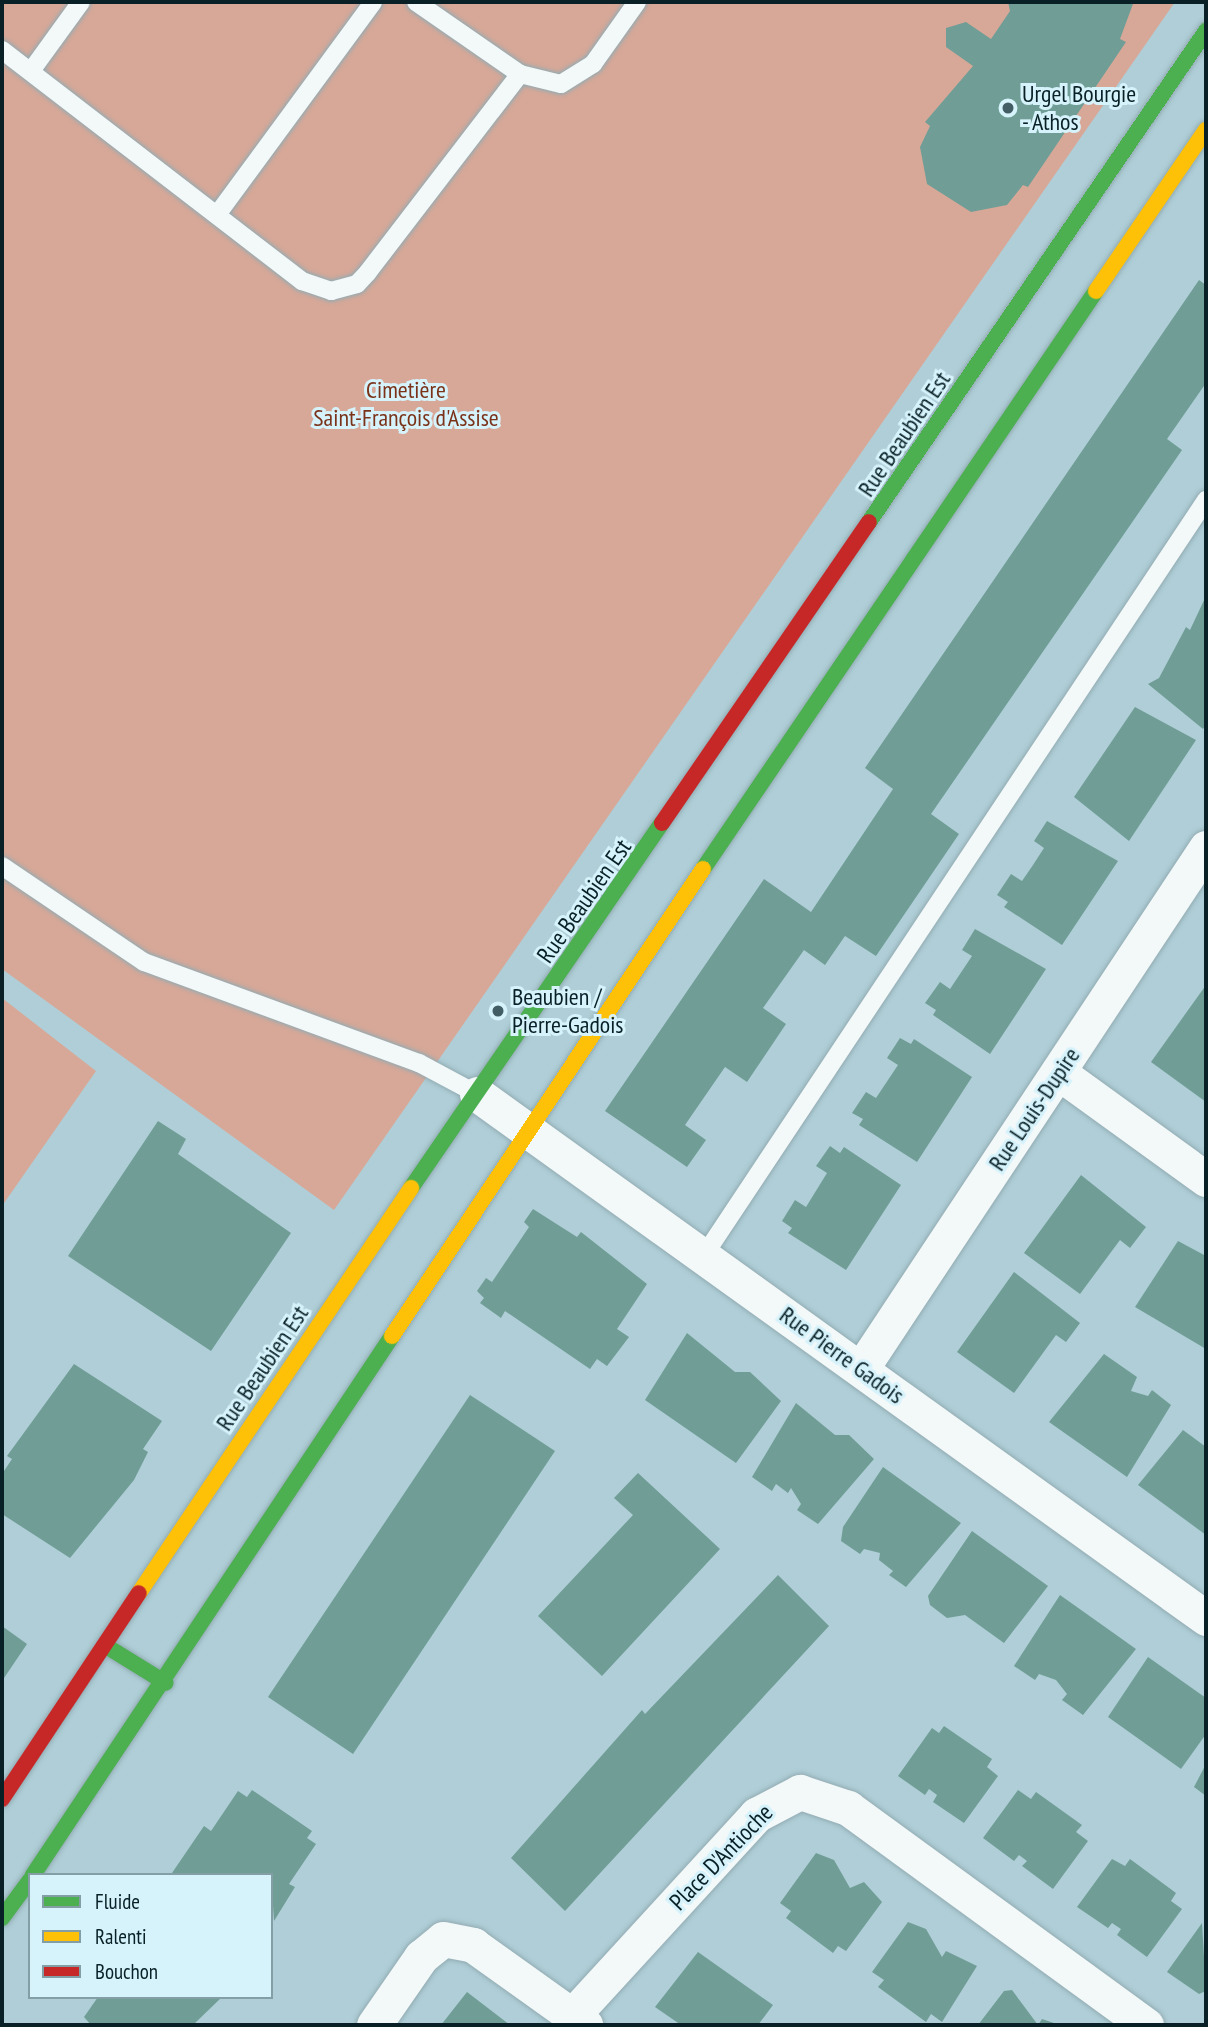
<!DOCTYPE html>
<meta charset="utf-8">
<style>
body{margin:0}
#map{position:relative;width:1208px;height:2027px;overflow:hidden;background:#afced7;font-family:"PT Sans Narrow",sans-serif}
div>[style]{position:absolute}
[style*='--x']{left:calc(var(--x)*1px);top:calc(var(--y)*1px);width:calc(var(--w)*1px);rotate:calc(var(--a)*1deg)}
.green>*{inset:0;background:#d7a898}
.building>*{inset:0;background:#709e96}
.roads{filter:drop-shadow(0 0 2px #92abb2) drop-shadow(0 0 2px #92abb2)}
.lane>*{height:18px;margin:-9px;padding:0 9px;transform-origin:9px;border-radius:9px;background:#f3f8f9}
.street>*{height:35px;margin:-17.5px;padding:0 17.5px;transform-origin:17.5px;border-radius:17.5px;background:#f3f8f9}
.fast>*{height:16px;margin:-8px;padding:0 8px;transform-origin:8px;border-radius:8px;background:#4caf50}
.slow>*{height:16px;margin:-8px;padding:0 8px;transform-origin:8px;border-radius:8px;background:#ffc107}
.jam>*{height:16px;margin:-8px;padding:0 8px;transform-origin:8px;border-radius:8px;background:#c62828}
.dots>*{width:19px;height:19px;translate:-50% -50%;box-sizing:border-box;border:4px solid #d6f2fb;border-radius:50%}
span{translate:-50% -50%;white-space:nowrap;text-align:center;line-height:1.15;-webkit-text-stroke:6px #d6f2fb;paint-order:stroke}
.poi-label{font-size:24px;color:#082026}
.left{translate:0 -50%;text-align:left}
.park-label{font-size:24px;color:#7a3219}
.street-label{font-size:24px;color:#082026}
.frame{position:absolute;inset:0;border:4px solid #082026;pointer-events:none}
.legend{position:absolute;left:28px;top:1873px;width:245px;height:126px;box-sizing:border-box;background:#d6f2fb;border:2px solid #849ea6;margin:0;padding:9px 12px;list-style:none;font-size:21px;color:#082026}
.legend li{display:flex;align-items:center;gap:14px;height:35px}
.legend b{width:35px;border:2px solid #849ea6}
</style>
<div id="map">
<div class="green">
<i style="clip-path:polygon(2px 2px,1175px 2px,334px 1210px,2px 969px)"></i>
<i style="clip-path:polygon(2px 998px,96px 1071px,2px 1206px)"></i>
</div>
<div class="building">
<i style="clip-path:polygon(1008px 2px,1133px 4px,1120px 39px,1126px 42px,1028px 187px,1023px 185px,1007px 205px,971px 212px,927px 184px,920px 147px,930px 126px,925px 122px,973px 66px,946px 47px,946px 28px,966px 22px,991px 39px,1010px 11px)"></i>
<i style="clip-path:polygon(1199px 280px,1206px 285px,1206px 383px,1167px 439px,1182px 450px,931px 814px,959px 834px,876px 956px,845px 936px,825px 965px,804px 950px,763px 1008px,786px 1024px,747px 1082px,725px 1067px,685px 1125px,706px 1140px,687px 1167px,605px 1111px,764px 879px,811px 912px,893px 789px,865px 768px)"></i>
<i style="clip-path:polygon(1206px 596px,1206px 724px,1203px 729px,1148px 684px,1159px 678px,1186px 627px,1190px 630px)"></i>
<i style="clip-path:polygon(1135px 707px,1196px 740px,1129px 841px,1074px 797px)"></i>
<i style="clip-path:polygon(1047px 821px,1118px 861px,1062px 945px,1004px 907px,1008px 902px,997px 895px,1011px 874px,1022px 881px,1033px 865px,1044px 848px,1034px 841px)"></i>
<i style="clip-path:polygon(975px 929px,1046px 969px,990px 1054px,933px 1015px,936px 1010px,925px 1003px,940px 982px,950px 989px,972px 956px,962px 950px)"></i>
<i style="clip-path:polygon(1206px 985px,1206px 1102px,1151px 1062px)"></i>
<i style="clip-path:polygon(900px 1038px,911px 1044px,914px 1039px,972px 1077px,917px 1162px,859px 1125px,863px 1119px,852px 1113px,866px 1092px,876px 1098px,898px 1065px,887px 1058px)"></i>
<i style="clip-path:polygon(158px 1121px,186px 1139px,178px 1154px,291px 1233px,211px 1351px,68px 1256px)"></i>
<i style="clip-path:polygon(830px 1146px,840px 1153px,844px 1147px,901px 1185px,846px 1270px,788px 1233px,792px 1228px,782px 1221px,795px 1200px,806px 1207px,827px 1173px,816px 1166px)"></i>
<i style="clip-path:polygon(1081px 1175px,1146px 1227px,1130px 1248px,1120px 1240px,1080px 1294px,1024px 1253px)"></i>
<i style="clip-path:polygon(533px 1209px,577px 1237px,581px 1232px,647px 1284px,617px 1329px,629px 1337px,607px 1366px,597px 1359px,590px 1369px,505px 1311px,501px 1318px,480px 1303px,484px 1298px,477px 1291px,486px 1278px,492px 1282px,529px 1227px,524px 1222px)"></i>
<i style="clip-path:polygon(1178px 1241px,1206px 1256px,1206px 1349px,1135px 1307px)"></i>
<i style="clip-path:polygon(1014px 1272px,1080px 1323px,1066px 1342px,1056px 1335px,1014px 1393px,957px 1352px)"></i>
<i style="clip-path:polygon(687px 1333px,735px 1372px,750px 1372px,781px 1401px,736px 1463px,645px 1400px)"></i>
<i style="clip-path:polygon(1104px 1354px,1137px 1377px,1131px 1391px,1148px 1396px,1152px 1390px,1171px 1405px,1127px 1477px,1049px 1422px)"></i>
<i style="clip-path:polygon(74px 1364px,162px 1421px,143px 1449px,148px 1452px,134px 1480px,70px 1558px,2px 1514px,2px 1474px,12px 1459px,7px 1456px)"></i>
<i style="clip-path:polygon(470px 1395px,555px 1451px,353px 1754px,268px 1697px)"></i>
<i style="clip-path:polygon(796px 1403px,835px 1435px,849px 1435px,874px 1459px,818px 1524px,797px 1510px,801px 1504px,791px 1488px,788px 1493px,776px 1484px,772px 1491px,752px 1477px)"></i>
<i style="clip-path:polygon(1183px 1430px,1206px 1447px,1206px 1535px,1138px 1485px)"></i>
<i style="clip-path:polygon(883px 1467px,961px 1523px,906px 1587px,889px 1575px,893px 1571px,879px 1560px,880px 1553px,864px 1549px,860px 1554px,841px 1541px,843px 1527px)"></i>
<i style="clip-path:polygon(638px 1473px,720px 1549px,602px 1676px,538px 1616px,633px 1515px,614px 1498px)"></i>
<i style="clip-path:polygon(972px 1531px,1048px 1586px,1004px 1643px,965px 1615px,947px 1618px,930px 1605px,928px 1596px)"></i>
<i style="clip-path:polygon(778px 1575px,829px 1626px,565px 1911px,511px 1858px,642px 1710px,645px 1714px)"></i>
<i style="clip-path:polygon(1060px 1595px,1136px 1649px,1083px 1715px,1062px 1700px,1067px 1694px,1056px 1680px,1039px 1674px,1035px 1680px,1014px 1666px)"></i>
<i style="clip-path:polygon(2px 1626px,27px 1644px,2px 1681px)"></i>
<i style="clip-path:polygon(1148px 1657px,1206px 1698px,1206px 1734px,1181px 1769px,1108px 1717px)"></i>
<i style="clip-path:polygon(944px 1726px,992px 1759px,987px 1767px,998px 1776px,964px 1823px,933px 1802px,937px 1795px,929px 1789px,925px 1795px,898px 1776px,932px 1728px,939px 1733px)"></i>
<i style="clip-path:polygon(1206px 1764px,1206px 1796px,1194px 1787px)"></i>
<i style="clip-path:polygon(252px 1790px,312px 1831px,307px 1838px,316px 1844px,289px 1884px,295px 1887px,274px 1921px,271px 1875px,172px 1873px,204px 1826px,211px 1831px,238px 1791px,247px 1797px)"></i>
<i style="clip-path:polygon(1018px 1790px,1031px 1799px,1036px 1792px,1082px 1825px,1076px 1832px,1088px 1841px,1053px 1889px,1022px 1866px,1027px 1861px,1019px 1855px,1014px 1861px,983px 1838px)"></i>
<i style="clip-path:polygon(816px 1853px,834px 1860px,850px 1888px,864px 1882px,882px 1902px,846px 1951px,838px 1946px,833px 1953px,786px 1918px,791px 1911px,780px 1903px)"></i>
<i style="clip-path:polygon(1112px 1859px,1125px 1866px,1130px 1859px,1176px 1893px,1171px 1901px,1182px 1909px,1147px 1957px,1117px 1935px,1121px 1929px,1112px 1923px,1108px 1928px,1077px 1907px)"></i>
<i style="clip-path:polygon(908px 1922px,926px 1929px,942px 1957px,946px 1951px,977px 1966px,942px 2022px,931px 2014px,926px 2022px,878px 1987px,884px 1980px,872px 1972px)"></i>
<i style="clip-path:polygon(1202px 1923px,1206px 1991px,1199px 1994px,1167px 1972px)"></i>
<i style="clip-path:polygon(698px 1952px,773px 2005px,758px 2025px,681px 2025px,655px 2007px)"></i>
<i style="clip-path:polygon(1012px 1990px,1038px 2025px,1042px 2019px,1060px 2025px,978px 2025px,1004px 1991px)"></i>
<i style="clip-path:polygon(467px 1992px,510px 2025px,441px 2025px)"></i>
<i style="clip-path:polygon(98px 1997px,222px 1997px,193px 2025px,91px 2025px,84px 2017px)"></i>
</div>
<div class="roads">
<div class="lane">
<i style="--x:416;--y:2;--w:126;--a:34.7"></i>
<i style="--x:520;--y:74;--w:42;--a:13.7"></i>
<i style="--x:561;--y:84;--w:38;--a:-32"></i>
<i style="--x:593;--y:64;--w:76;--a:-54.6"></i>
<i style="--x:2;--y:50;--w:379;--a:37.6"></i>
<i style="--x:302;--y:281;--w:31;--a:19"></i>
<i style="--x:331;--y:291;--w:27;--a:-15"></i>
<i style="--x:357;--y:284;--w:16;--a:-47"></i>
<i style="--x:368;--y:272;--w:250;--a:-52.5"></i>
<i style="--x:31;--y:71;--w:85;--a:-54.1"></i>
<i style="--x:219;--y:212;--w:260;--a:-53.7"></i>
<i style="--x:2;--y:866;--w:171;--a:34.1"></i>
<i style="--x:144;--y:962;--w:293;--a:20.2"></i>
<i style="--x:419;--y:1063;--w:66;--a:28.1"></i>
<i style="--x:703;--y:1257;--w:909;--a:-56.4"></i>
</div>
<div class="street">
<i style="--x:1058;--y:1072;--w:183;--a:35.9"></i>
<i style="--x:477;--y:1094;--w:898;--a:35.71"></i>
<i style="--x:861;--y:1369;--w:625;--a:-56.49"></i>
<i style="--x:572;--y:2016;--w:273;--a:-47.5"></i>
<i style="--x:756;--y:1815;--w:50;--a:-27.6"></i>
<i style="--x:800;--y:1792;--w:51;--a:18.4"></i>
<i style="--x:848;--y:1808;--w:369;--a:36.1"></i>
<i style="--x:374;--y:2025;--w:83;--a:-55.3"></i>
<i style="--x:421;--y:1957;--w:28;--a:-39"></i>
<i style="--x:443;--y:1939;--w:31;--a:11"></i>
<i style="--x:473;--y:1945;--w:138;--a:35.5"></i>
</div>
<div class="fast">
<i style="--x:869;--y:522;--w:596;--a:-55.54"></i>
<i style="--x:703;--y:869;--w:699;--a:-55.79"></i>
<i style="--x:411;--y:1188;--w:443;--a:-55.5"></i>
<i style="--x:106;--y:1646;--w:70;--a:31.7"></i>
<i style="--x:33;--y:1875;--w:648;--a:-56.33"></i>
<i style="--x:2;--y:1918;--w:47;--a:-53.6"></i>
</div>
<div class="slow">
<i style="--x:1096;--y:291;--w:195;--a:-55.7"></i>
<i style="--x:392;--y:1336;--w:561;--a:-56.34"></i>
<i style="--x:139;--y:1593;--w:488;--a:-56.1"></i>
</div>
<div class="jam">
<i style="--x:662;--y:823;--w:365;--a:-55.5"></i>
<i style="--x:2;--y:1799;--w:247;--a:-56.4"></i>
</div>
</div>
<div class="dots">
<i style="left:1008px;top:108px;background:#425d64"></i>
<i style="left:498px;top:1011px;background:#425d64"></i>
</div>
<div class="poi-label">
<span class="left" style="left:1022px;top:108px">Urgel Bourgie<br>- Athos</span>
<span class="left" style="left:512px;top:1011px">Beaubien /<br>Pierre-Gadois</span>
</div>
<div class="park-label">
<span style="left:406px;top:404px">Cimetière<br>Saint-François d'Assise</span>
</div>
<div class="street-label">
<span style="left:904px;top:434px;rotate:-56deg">Rue Beaubien Est</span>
<span style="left:584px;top:901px;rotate:-55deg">Rue Beaubien Est</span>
<span style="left:1034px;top:1109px;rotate:-56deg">Rue Louis-Dupire</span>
<span style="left:842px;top:1355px;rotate:36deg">Rue Pierre Gadois</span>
<span style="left:262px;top:1368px;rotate:-56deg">Rue Beaubien Est</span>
<span style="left:721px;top:1857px;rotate:-46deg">Place D'Antioche</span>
</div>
<div class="frame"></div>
<ul class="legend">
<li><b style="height:9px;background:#4caf50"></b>Fluide</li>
<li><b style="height:9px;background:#ffc107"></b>Ralenti</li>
<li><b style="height:9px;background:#c62828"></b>Bouchon</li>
</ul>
</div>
